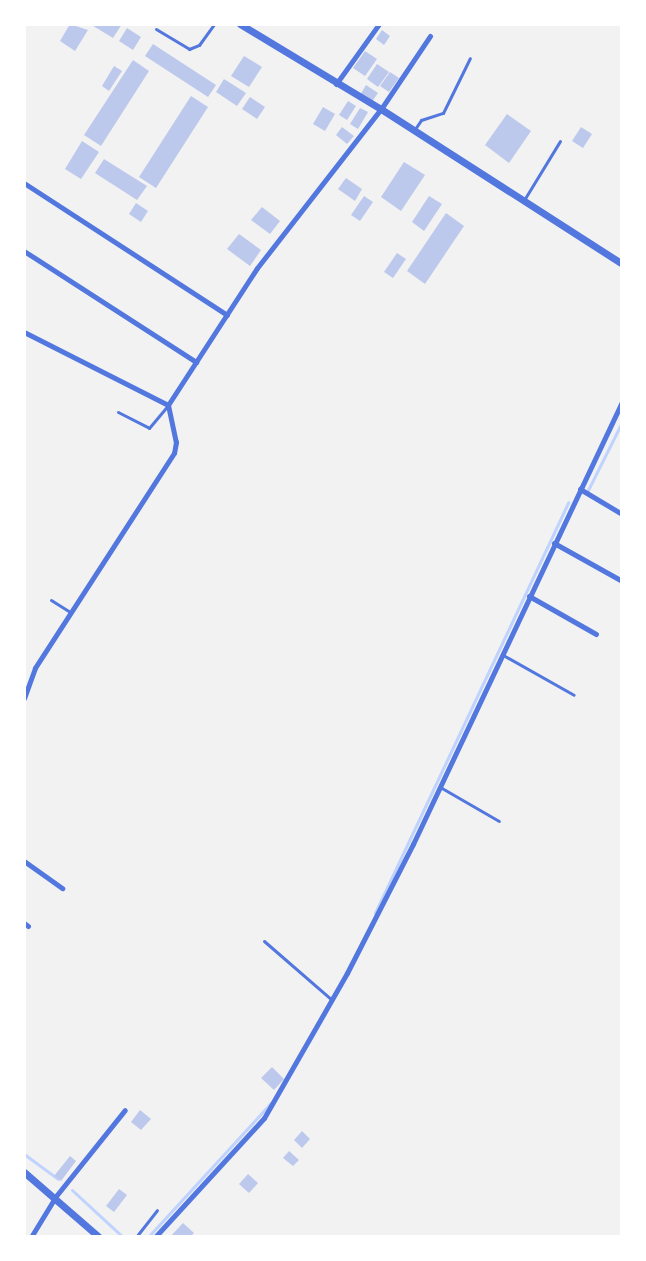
<!DOCTYPE html>
<style>
body{margin:0}
#map{position:relative;width:646px;height:1261px;overflow:hidden;background:#f2f2f2;font-family:Lato,sans-serif}
div>[style]{position:absolute}
[style*='--x']{left:calc(var(--x)*1px);top:calc(var(--y)*1px);width:calc(var(--w)*1px);rotate:calc(var(--a)*1deg)}
.stream>*{height:3px;margin:-1.5px;padding:0 1.5px;transform-origin:1.5px;border-radius:1.5px;background:#bfd3fe}
.building>*{inset:0;background:#bdc9ec}
.service>*{height:3px;margin:-1.5px;padding:0 1.5px;transform-origin:1.5px;border-radius:1.5px;background:#5277de}
.minor>*{height:5px;margin:-2.5px;padding:0 2.5px;transform-origin:2.5px;border-radius:2.5px;background:#5277de}
.tertiary>*{height:7px;margin:-3.5px;padding:0 3.5px;transform-origin:3.5px;border-radius:3.5px;background:#5277de}
span{translate:-50% -50%;white-space:nowrap;text-align:center;line-height:1.15;-webkit-text-stroke:4.5px #fff;paint-order:stroke}
.frame{position:absolute;inset:0;border:26px solid #fff;pointer-events:none}
</style>
<div id="map">
<div class="stream">
<i style="--x:587;--y:492;--w:78;--a:-63.4"></i>
<i style="--x:375;--y:913;--w:454;--a:-64.8"></i>
<i style="--x:24;--y:1154;--w:42;--a:36.3"></i>
<i style="--x:72;--y:1190;--w:69;--a:42.7"></i>
<i style="--x:148;--y:1237;--w:182;--a:-47.5"></i>
</div>
<div class="building">
<i style="clip-path:polygon(70px 24px,88px 30px,75px 51px,60px 41px)"></i>
<i style="clip-path:polygon(90px 24px,122px 24px,113px 38px)"></i>
<i style="clip-path:polygon(127px 28px,141px 37px,133px 50px,119px 41px)"></i>
<i style="clip-path:polygon(382px 30px,390px 36px,384px 45px,376px 39px)"></i>
<i style="clip-path:polygon(153px 44px,216px 85px,208px 97px,145px 56px)"></i>
<i style="clip-path:polygon(365px 51px,377px 59px,365px 76px,353px 68px)"></i>
<i style="clip-path:polygon(244px 56px,262px 67px,249px 87px,231px 76px)"></i>
<i style="clip-path:polygon(133px 60px,149px 71px,101px 146px,84px 135px)"></i>
<i style="clip-path:polygon(377px 64px,389px 72px,378px 87px,367px 79px)"></i>
<i style="clip-path:polygon(114px 66px,122px 71px,109px 91px,102px 86px)"></i>
<i style="clip-path:polygon(390px 72px,399px 78px,389px 92px,380px 86px)"></i>
<i style="clip-path:polygon(224px 79px,246px 93px,237px 106px,216px 92px)"></i>
<i style="clip-path:polygon(366px 85px,378px 93px,371px 103px,360px 95px)"></i>
<i style="clip-path:polygon(191px 96px,208px 107px,156px 188px,139px 177px)"></i>
<i style="clip-path:polygon(250px 97px,265px 107px,257px 119px,242px 109px)"></i>
<i style="clip-path:polygon(348px 101px,356px 106px,347px 120px,339px 115px)"></i>
<i style="clip-path:polygon(323px 107px,335px 114px,325px 131px,313px 124px)"></i>
<i style="clip-path:polygon(360px 108px,368px 112px,358px 129px,350px 124px)"></i>
<i style="clip-path:polygon(507px 114px,531px 131px,509px 163px,485px 145px)"></i>
<i style="clip-path:polygon(342px 127px,354px 136px,347px 144px,336px 135px)"></i>
<i style="clip-path:polygon(581px 127px,592px 134px,583px 148px,572px 141px)"></i>
<i style="clip-path:polygon(82px 141px,99px 152px,81px 179px,65px 169px)"></i>
<i style="clip-path:polygon(104px 159px,147px 186px,137px 200px,95px 173px)"></i>
<i style="clip-path:polygon(404px 162px,425px 175px,401px 211px,381px 197px)"></i>
<i style="clip-path:polygon(346px 178px,362px 189px,355px 201px,338px 189px)"></i>
<i style="clip-path:polygon(364px 196px,373px 202px,360px 221px,351px 215px)"></i>
<i style="clip-path:polygon(429px 196px,442px 204px,424px 231px,412px 222px)"></i>
<i style="clip-path:polygon(136px 203px,148px 211px,141px 222px,129px 214px)"></i>
<i style="clip-path:polygon(262px 207px,280px 221px,270px 234px,251px 220px)"></i>
<i style="clip-path:polygon(446px 213px,464px 226px,425px 284px,407px 271px)"></i>
<i style="clip-path:polygon(239px 234px,261px 250px,250px 266px,227px 249px)"></i>
<i style="clip-path:polygon(397px 253px,406px 259px,393px 278px,384px 272px)"></i>
<i style="clip-path:polygon(272px 1067px,284px 1079px,274px 1090px,261px 1078px)"></i>
<i style="clip-path:polygon(140px 1110px,151px 1119px,141px 1130px,131px 1122px)"></i>
<i style="clip-path:polygon(302px 1131px,310px 1139px,302px 1148px,294px 1140px)"></i>
<i style="clip-path:polygon(289px 1151px,299px 1160px,293px 1166px,283px 1158px)"></i>
<i style="clip-path:polygon(70px 1156px,76px 1161px,61px 1181px,54px 1176px)"></i>
<i style="clip-path:polygon(248px 1174px,258px 1183px,249px 1193px,239px 1184px)"></i>
<i style="clip-path:polygon(119px 1189px,127px 1195px,114px 1212px,106px 1206px)"></i>
<i style="clip-path:polygon(183px 1223px,194px 1233px,190px 1237px,170px 1237px)"></i>
</div>
<div class="service">
<i style="--x:156;--y:29;--w:39;--a:31"></i>
<i style="--x:189;--y:49;--w:11;--a:-22"></i>
<i style="--x:199;--y:45;--w:26;--a:-54"></i>
<i style="--x:415;--y:129;--w:11;--a:-56"></i>
<i style="--x:421;--y:120;--w:23;--a:-18"></i>
<i style="--x:443;--y:113;--w:61;--a:-63.9"></i>
<i style="--x:524;--y:200;--w:69;--a:-58.6"></i>
<i style="--x:118;--y:412;--w:35;--a:27"></i>
<i style="--x:149;--y:428;--w:30;--a:-50"></i>
<i style="--x:51;--y:600;--w:22;--a:32"></i>
<i style="--x:503;--y:655;--w:81;--a:29.4"></i>
<i style="--x:440;--y:787;--w:68;--a:30"></i>
<i style="--x:264;--y:941;--w:89;--a:40.9"></i>
<i style="--x:136;--y:1237;--w:34;--a:-52"></i>
</div>
<div class="minor">
<i style="--x:336;--y:84;--w:74;--a:-54.4"></i>
<i style="--x:24;--y:183;--w:242;--a:33"></i>
<i style="--x:24;--y:251;--w:205;--a:32.8"></i>
<i style="--x:24;--y:332;--w:161;--a:26.9"></i>
<i style="--x:168;--y:405;--w:38;--a:78"></i>
<i style="--x:176;--y:442;--w:11;--a:100"></i>
<i style="--x:174;--y:453;--w:256;--a:122.9"></i>
<i style="--x:35;--y:668;--w:32;--a:110"></i>
<i style="--x:168;--y:405;--w:163;--a:-57"></i>
<i style="--x:257;--y:268;--w:202;--a:-52.1"></i>
<i style="--x:381;--y:109;--w:88;--a:-56.1"></i>
<i style="--x:580;--y:489;--w:49;--a:30.8"></i>
<i style="--x:554;--y:543;--w:78;--a:29.2"></i>
<i style="--x:529;--y:596;--w:77;--a:29.6"></i>
<i style="--x:24;--y:861;--w:47;--a:35.4"></i>
<i style="--x:24;--y:923;--w:5;--a:37"></i>
<i style="--x:31;--y:1237;--w:48;--a:-58.6"></i>
<i style="--x:56;--y:1196;--w:110;--a:-51.3"></i>
<i style="--x:155;--y:1237;--w:161;--a:-47.5"></i>
<i style="--x:264;--y:1118;--w:167;--a:-60.2"></i>
<i style="--x:347;--y:973;--w:145;--a:-62.9"></i>
<i style="--x:413;--y:844;--w:489;--a:-64.7"></i>
</div>
<div class="tertiary">
<i style="--x:240;--y:24;--w:165;--a:31.1"></i>
<i style="--x:381;--y:109;--w:287;--a:32.7"></i>
<i style="--x:24;--y:1172;--w:99;--a:40.9"></i>
</div>
<div class="frame"></div>
</div>
